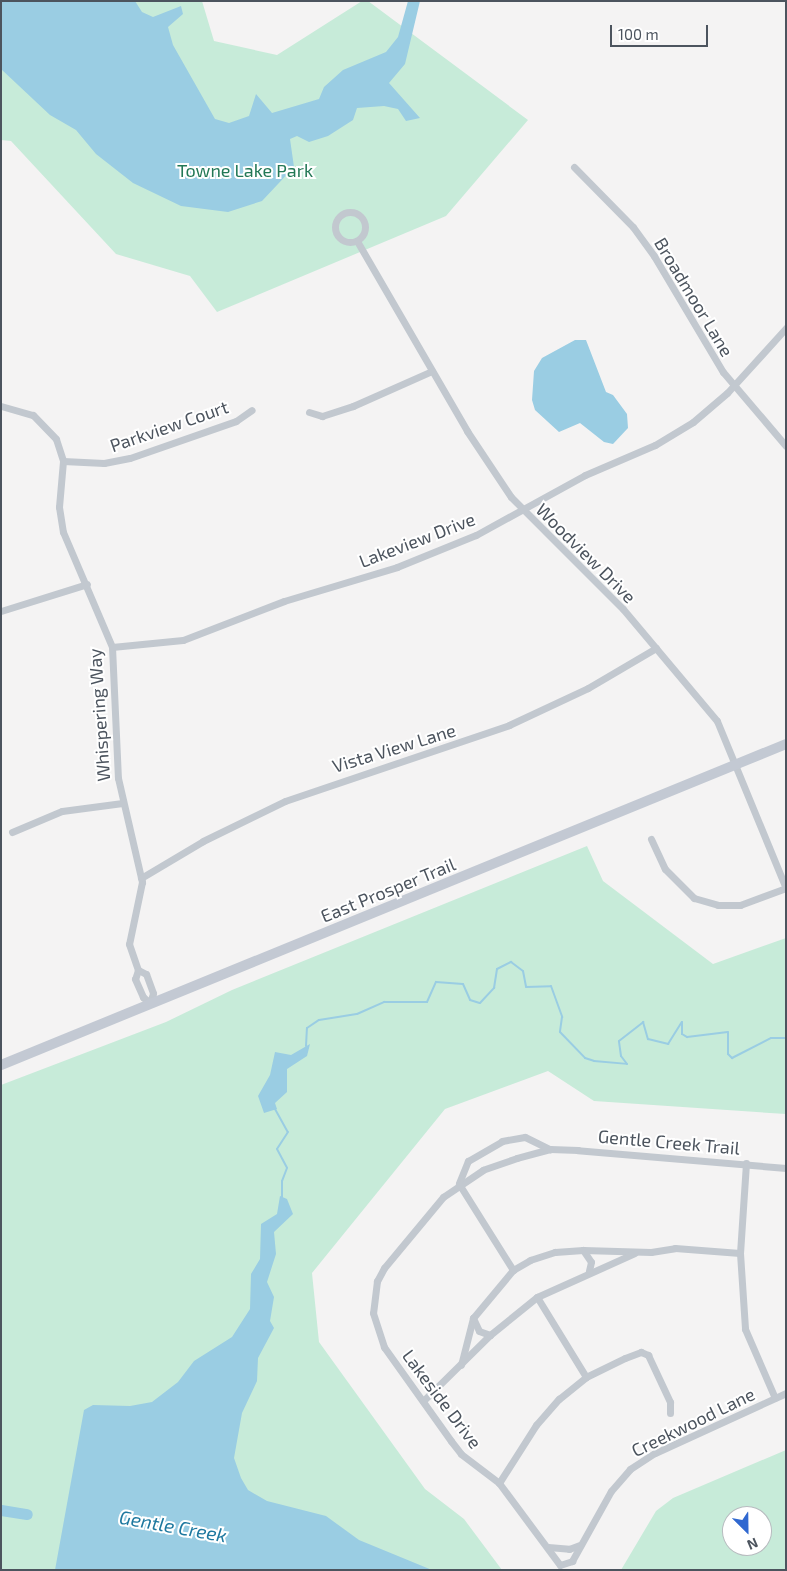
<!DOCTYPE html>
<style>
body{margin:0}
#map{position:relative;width:787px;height:1571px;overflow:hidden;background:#f4f3f3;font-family:"Exo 2",sans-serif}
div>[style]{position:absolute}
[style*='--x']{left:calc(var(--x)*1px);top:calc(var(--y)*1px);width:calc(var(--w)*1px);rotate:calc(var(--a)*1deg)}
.green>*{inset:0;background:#c7ebd9}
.water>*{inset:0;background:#9acde3}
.stream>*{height:2px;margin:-1px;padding:0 1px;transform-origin:1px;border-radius:1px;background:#9acde3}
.river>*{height:11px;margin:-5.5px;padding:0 5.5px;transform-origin:5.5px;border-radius:5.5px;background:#9acde3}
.street>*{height:7px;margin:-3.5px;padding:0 3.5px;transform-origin:3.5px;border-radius:3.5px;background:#c2c8cf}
.street>.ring{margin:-3.5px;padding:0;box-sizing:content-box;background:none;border:7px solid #c2c8cf;border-radius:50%}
.secondary>*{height:10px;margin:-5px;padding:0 5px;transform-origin:5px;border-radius:5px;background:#c3c9d3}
span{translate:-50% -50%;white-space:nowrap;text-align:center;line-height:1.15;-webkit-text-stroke:4px #fff;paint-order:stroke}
.park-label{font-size:18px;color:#237856}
.street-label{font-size:18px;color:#4c545e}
.water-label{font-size:19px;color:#1e789f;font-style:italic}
.frame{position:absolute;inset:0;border:2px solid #4c545e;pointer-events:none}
.north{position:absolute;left:722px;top:1506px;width:50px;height:50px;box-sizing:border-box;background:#fff;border:1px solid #b7bbbf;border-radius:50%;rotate:157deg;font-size:14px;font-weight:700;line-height:20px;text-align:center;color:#4c545e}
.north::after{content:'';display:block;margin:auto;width:18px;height:22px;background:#3068d0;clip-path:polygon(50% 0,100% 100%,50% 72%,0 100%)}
.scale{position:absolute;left:610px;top:25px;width:98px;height:22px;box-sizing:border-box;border:2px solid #4c545e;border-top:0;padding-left:6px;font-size:15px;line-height:18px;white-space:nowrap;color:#4c545e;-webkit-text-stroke:4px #fff;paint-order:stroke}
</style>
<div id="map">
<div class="green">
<i style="clip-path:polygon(1px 1px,202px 1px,214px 41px,277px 55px,362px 1px,368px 1px,528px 120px,446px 216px,217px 312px,190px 276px,116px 254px,11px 141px,1px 140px)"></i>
<i style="clip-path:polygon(587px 846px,603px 881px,713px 964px,786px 938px,786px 1114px,594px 1101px,548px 1071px,445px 1109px,312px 1273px,319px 1342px,425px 1489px,464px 1519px,502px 1570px,1px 1570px,1px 1085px,166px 1022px,232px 990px)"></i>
<i style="clip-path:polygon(evenodd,786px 1450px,786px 1570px,621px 1570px,656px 1511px,673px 1498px,786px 1450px,732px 1516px,762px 1516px,762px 1546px,732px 1546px,732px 1516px)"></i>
</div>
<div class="water">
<i style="clip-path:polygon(1px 1px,135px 1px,142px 12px,153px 17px,181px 6px,183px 14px,168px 27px,173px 45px,215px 119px,229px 123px,249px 116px,256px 94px,272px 113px,319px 99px,324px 87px,343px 70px,386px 52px,398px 37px,408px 1px,420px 1px,405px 64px,389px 83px,420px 118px,406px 121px,398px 109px,384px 106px,357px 108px,353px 120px,328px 136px,309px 142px,297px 136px,290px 139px,294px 167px,262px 201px,228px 212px,181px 206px,133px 183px,96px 154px,76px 130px,50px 115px,1px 69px)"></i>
<i style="clip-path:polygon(575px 340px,586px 340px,606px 392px,613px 395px,627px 414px,628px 428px,613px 444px,604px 442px,580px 423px,559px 432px,535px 410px,532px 400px,534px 371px,542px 358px)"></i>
<i style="clip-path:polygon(310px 1044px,307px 1056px,287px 1069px,287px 1092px,275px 1103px,277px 1109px,264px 1113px,258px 1096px,270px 1075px,275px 1052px,291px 1055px)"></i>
<i style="clip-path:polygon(280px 1196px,287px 1199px,293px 1214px,274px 1232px,276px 1254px,267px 1282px,274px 1297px,270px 1321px,274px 1328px,258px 1358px,257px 1381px,242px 1413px,234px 1458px,241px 1478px,248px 1490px,267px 1501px,326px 1516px,359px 1540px,432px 1570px,55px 1570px,84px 1410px,93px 1405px,130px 1406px,152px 1402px,178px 1382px,194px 1361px,232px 1337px,250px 1309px,251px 1274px,260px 1259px,261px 1224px,277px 1214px)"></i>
</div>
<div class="stream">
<i style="--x:306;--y:1046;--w:18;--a:-87"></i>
<i style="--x:307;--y:1028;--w:14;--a:-34"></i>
<i style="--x:319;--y:1020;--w:38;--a:-9"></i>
<i style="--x:357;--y:1014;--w:30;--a:-24"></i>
<i style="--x:384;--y:1002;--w:43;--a:0"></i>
<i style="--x:427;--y:1002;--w:22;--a:-66"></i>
<i style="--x:436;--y:982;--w:27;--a:4"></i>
<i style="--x:463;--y:984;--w:17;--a:66"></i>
<i style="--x:470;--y:1000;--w:10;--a:17"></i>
<i style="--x:480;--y:1003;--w:21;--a:-47"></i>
<i style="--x:494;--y:988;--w:19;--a:-81"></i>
<i style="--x:497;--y:969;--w:16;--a:-27"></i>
<i style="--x:511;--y:962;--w:15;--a:37"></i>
<i style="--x:523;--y:971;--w:16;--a:79"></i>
<i style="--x:526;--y:987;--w:25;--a:-2"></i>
<i style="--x:551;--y:986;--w:33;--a:70"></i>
<i style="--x:562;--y:1017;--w:15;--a:98"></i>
<i style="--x:560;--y:1032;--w:36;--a:46"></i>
<i style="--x:585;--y:1058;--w:9;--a:18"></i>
<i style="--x:594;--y:1061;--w:33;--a:5"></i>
<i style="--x:627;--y:1064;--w:10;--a:-127"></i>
<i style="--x:621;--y:1056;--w:15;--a:-98"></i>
<i style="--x:619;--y:1041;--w:31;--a:-38"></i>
<i style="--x:643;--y:1022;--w:18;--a:74"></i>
<i style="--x:648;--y:1039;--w:21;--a:14"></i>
<i style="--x:668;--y:1044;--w:26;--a:-58"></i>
<i style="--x:682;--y:1022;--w:12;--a:90"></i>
<i style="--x:682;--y:1034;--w:6;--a:31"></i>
<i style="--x:687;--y:1037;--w:41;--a:-7"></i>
<i style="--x:728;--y:1032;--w:22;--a:90"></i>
<i style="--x:728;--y:1054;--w:6;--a:45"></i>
<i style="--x:732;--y:1058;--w:44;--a:-27.1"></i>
<i style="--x:771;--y:1038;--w:15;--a:0"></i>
<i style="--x:275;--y:1109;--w:26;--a:61"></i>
<i style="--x:288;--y:1132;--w:20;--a:123"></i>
<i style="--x:277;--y:1149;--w:21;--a:62"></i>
<i style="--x:287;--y:1168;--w:14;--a:111"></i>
<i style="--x:282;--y:1181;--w:16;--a:90"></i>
</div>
<div class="river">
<i style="--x:1;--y:1510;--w:26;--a:9"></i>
</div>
<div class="street">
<i style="--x:574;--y:167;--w:84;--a:45.5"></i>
<i style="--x:633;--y:227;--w:36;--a:54"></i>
<i style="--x:654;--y:256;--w:135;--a:59.3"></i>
<i style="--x:723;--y:372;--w:97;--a:49.6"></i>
<i class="ring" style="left:335px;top:212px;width:23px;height:23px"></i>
<i style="--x:357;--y:241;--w:220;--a:59.9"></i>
<i style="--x:467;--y:431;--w:79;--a:56.3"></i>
<i style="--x:511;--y:497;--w:158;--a:45"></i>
<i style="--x:623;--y:609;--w:146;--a:50"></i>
<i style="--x:717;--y:721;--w:181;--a:67.6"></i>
<i style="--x:1;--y:406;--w:33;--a:16"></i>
<i style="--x:33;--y:415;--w:33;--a:46"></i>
<i style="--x:56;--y:439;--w:23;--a:72"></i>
<i style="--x:63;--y:461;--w:46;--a:95"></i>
<i style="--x:59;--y:507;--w:25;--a:81"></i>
<i style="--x:63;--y:532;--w:125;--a:66.9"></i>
<i style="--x:112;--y:647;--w:131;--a:87.4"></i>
<i style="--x:118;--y:778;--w:107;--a:77"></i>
<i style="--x:142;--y:882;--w:63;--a:101.8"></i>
<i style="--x:129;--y:944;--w:28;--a:71"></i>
<i style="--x:138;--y:970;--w:9;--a:108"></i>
<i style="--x:135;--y:979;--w:20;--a:66"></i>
<i style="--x:143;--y:997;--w:9;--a:41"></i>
<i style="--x:150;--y:1003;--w:10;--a:-73"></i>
<i style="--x:153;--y:993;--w:20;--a:-110"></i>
<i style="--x:146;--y:974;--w:9;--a:-153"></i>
<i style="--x:309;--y:412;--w:14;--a:17"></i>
<i style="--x:322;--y:416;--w:33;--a:-18"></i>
<i style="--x:353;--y:406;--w:86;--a:-23.9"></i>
<i style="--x:63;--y:461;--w:41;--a:2.8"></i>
<i style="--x:104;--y:463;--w:26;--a:-11"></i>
<i style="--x:130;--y:458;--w:112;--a:-19.2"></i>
<i style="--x:236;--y:421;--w:19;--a:-35"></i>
<i style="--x:1;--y:611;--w:90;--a:-17.4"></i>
<i style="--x:112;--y:647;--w:71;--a:-5.6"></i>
<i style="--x:183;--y:640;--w:108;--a:-21.1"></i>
<i style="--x:284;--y:601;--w:118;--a:-16.7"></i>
<i style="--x:397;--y:567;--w:85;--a:-22.1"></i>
<i style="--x:476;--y:535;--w:124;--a:-28.8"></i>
<i style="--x:585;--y:475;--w:76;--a:-23.2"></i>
<i style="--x:655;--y:445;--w:44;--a:-31.2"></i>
<i style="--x:693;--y:422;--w:45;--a:-40.5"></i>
<i style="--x:727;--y:393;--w:88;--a:-47.8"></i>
<i style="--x:12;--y:832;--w:54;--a:-22.8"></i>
<i style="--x:62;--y:811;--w:61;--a:-7.6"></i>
<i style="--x:651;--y:839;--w:33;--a:65"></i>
<i style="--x:665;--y:869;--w:41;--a:45"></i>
<i style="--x:694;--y:898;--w:25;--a:16"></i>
<i style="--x:718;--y:905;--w:22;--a:0"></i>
<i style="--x:740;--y:905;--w:49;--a:-20.3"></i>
<i style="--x:141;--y:878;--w:72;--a:-30.8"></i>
<i style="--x:203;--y:841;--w:91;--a:-26"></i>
<i style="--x:285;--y:801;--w:237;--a:-18.7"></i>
<i style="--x:509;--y:725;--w:87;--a:-25.1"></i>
<i style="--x:588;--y:688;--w:79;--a:-30.5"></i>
<i style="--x:746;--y:1163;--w:90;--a:93.8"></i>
<i style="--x:740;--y:1253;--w:76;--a:86.2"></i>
<i style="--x:745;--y:1329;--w:75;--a:66.5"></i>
<i style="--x:786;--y:1168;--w:209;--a:-175.1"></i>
<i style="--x:578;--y:1150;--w:28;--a:-178"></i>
<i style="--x:550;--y:1149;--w:34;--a:165"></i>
<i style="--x:517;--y:1158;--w:36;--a:161"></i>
<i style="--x:483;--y:1170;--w:48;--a:146"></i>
<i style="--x:443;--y:1197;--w:92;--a:129.7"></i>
<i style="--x:384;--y:1268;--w:15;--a:118"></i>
<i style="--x:377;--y:1281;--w:32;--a:97"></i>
<i style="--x:373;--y:1313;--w:36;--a:72"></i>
<i style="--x:384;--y:1347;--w:115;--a:54.5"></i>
<i style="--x:451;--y:1441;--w:16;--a:52"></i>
<i style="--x:461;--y:1454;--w:48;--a:37.3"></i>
<i style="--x:499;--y:1483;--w:102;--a:53.4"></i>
<i style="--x:560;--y:1565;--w:13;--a:-18"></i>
<i style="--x:572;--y:1561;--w:80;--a:-60.9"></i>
<i style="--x:611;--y:1491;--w:29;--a:-49"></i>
<i style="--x:630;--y:1469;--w:30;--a:-33"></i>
<i style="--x:655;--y:1453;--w:144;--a:-24.6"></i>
<i style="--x:459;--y:1183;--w:24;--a:-68"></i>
<i style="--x:468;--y:1161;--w:39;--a:-30"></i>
<i style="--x:502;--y:1141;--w:23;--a:-10"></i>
<i style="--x:525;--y:1137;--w:28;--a:26"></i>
<i style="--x:459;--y:1184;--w:102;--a:57.9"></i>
<i style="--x:583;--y:1250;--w:14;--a:56"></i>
<i style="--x:591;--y:1262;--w:9;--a:103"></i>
<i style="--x:537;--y:1297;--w:94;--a:58.5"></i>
<i style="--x:473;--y:1318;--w:14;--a:65"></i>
<i style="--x:479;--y:1331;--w:12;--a:20"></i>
<i style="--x:461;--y:1365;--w:49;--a:-75.7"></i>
<i style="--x:473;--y:1318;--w:62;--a:-50.2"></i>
<i style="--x:513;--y:1270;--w:20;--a:-30"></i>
<i style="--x:530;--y:1260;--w:26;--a:-18"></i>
<i style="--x:555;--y:1252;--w:28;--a:-4"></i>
<i style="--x:583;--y:1250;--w:68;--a:1.7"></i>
<i style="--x:651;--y:1252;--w:24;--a:-9"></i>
<i style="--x:675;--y:1248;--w:65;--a:4.4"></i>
<i style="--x:423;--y:1401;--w:94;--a:-44.6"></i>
<i style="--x:490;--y:1335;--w:60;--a:-39"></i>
<i style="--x:537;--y:1297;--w:107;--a:-24.2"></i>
<i style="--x:499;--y:1483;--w:69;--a:-57.5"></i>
<i style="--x:536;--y:1425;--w:35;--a:-49"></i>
<i style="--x:559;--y:1399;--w:35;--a:-39"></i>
<i style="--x:586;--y:1377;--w:43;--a:-26"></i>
<i style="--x:625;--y:1358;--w:17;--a:-21"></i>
<i style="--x:641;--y:1352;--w:8;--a:23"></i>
<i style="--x:648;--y:1355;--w:52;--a:64.9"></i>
<i style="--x:670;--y:1402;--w:11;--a:90"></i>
<i style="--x:548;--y:1547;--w:21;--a:5"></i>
<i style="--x:569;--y:1549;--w:12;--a:-20"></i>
</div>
<div class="secondary">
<i style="--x:1;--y:1065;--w:848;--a:-22.24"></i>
</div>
<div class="park-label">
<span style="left:245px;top:170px">Towne Lake Park</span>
</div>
<div class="street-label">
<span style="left:694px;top:297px;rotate:59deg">Broadmoor Lane</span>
<span style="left:169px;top:426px;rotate:-19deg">Parkview Court</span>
<span style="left:417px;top:540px;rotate:-21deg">Lakeview Drive</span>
<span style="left:586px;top:553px;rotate:45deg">Woodview Drive</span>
<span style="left:99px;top:715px;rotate:-94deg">Whispering Way</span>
<span style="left:394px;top:748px;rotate:-17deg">Vista View Lane</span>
<span style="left:388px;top:890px;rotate:-22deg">East Prosper Trail</span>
<span style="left:669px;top:1142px;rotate:5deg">Gentle Creek Trail</span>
<span style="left:442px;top:1399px;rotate:53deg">Lakeside Drive</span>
<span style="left:693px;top:1422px;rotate:-26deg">Creekwood Lane</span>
</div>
<div class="water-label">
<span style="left:173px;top:1526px;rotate:10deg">Gentle Creek</span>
</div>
<div class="frame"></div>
<div class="north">N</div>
<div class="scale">100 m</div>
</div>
